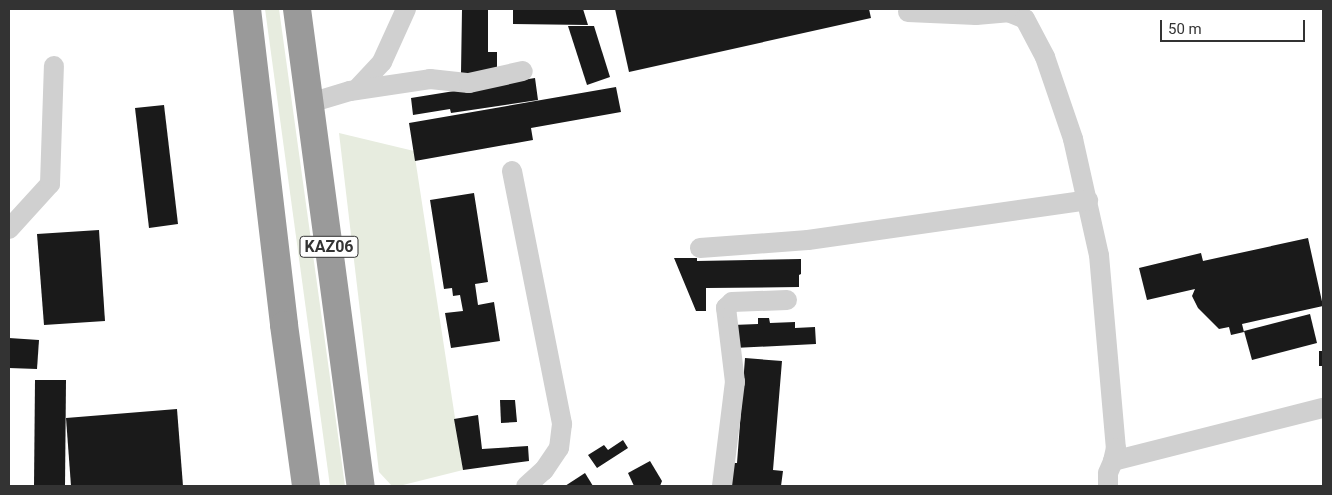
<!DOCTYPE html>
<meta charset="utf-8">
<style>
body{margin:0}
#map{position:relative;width:1332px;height:495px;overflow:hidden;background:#fff;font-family:Roboto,sans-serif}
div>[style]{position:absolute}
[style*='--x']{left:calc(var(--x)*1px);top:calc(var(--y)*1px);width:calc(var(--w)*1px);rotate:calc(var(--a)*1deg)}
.green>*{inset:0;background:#e7ecdf}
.building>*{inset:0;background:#1a1a1a}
.minor>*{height:20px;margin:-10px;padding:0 10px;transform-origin:10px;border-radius:10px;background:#d0d0d0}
.highway>*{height:28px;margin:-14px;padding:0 14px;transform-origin:14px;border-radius:14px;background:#9a9a9a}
span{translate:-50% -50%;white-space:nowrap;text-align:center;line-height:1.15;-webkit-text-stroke:5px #fff;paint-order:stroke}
.shield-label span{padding:1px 4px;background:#fff;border:1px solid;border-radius:4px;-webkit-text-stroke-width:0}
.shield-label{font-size:16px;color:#333;font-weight:700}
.frame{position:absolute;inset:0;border:10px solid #333;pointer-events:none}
.scale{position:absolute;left:1160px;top:20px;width:145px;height:22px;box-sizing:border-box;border:2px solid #333;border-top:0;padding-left:6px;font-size:15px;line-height:18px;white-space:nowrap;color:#333;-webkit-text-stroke:4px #fff;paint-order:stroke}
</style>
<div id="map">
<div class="green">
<i style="clip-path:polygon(265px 9px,279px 9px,345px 486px,330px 486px)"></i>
<i style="clip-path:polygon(339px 133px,414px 151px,463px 470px,399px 486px,392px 486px,379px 472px)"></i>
</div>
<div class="building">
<i style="clip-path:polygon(462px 9px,488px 9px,488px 52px,497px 52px,497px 73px,461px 73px)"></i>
<i style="clip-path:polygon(513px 9px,583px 9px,588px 25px,513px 24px)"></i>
<i style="clip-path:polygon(615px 9px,869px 9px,871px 18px,629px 72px)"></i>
<i style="clip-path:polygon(568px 26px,594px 26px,610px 77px,587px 85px)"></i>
<i style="clip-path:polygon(535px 78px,538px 100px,451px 113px,450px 109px,413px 115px,411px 98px)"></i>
<i style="clip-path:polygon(616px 87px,621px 112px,531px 128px,533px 140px,415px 161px,409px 123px)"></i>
<i style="clip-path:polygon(164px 105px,178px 224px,149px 228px,135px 108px)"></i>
<i style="clip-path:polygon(474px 193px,488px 282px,475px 284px,478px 305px,494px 302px,500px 341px,451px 348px,445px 313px,463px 311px,460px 295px,453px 296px,452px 288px,444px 289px,430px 200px)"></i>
<i style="clip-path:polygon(99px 230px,105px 321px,44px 325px,37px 234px)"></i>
<i style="clip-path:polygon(1308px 238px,1323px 306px,1242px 324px,1244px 332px,1231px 335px,1229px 327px,1219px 329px,1198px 308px,1192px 296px,1195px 289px,1147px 300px,1139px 268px,1201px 253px,1203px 261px)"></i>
<i style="clip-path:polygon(674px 258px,697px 258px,697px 261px,801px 259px,801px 274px,799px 275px,799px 287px,706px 288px,706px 311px,696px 311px)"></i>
<i style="clip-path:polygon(1310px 314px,1317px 343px,1252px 360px,1244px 331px)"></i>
<i style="clip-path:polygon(758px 318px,769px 318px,770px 323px,795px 322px,795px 328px,815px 327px,816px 344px,734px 348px,733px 325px,758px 324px)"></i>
<i style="clip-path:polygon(9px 338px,39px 340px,37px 369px,9px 368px)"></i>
<i style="clip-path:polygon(1319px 351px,1323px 351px,1323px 366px,1319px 366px)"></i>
<i style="clip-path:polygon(745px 358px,782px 361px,773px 470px,783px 471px,781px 486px,725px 486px,727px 463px,737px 463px)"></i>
<i style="clip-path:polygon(35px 380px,66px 380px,65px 486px,34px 486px)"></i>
<i style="clip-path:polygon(500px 400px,515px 400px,517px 422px,501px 423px)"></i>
<i style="clip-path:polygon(177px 409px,183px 486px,71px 486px,66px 418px)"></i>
<i style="clip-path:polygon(478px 415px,482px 449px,528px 446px,529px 461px,463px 470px,454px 419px)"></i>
<i style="clip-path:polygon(623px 440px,628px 448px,597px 468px,588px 455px,604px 445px,608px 450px)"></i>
<i style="clip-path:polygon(650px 461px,662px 481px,660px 486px,634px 486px,628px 473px)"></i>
<i style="clip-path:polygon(585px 473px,593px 486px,565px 486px)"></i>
</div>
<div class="minor">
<i style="--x:908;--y:12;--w:68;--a:2.5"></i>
<i style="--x:976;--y:15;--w:32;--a:-5"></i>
<i style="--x:1008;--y:12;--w:18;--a:22"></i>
<i style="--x:1025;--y:19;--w:43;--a:62.2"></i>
<i style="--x:1045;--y:57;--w:87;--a:71.1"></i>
<i style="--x:1073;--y:139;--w:119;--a:77.4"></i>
<i style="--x:1099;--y:255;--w:194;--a:85"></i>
<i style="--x:1116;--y:448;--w:13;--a:103"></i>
<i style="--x:356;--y:90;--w:38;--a:-47"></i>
<i style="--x:382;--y:62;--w:58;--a:-65.6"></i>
<i style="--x:310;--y:103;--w:42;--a:-16.7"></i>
<i style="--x:350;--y:91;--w:81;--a:-8.5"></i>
<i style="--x:430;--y:79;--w:39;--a:6"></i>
<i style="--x:469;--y:83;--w:55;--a:-12.5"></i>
<i style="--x:512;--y:171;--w:258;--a:78.8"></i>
<i style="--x:562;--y:424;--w:24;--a:97"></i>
<i style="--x:559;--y:448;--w:27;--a:124"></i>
<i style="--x:544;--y:470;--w:24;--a:138"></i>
<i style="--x:9;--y:229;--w:61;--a:-47.7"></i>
<i style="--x:50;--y:184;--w:118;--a:-88.1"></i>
<i style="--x:700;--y:248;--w:108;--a:-4.2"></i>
<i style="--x:808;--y:240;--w:283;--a:-8.1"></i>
<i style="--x:722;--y:486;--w:105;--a:-82.9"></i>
<i style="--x:735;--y:382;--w:75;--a:-96.9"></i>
<i style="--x:726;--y:308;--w:8;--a:-45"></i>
<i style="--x:732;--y:302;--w:55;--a:-2.1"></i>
<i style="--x:1108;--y:486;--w:13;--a:-90"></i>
<i style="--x:1108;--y:473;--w:13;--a:-67"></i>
<i style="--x:1113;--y:461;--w:217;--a:-14.2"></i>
</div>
<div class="highway">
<i style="--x:247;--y:9;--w:318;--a:83.3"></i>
<i style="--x:284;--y:325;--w:162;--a:82.2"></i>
<i style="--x:297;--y:9;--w:481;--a:82.4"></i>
</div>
<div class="shield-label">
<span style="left:329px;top:247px">KАZ06</span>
</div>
<div class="frame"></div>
<div class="scale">50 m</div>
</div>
